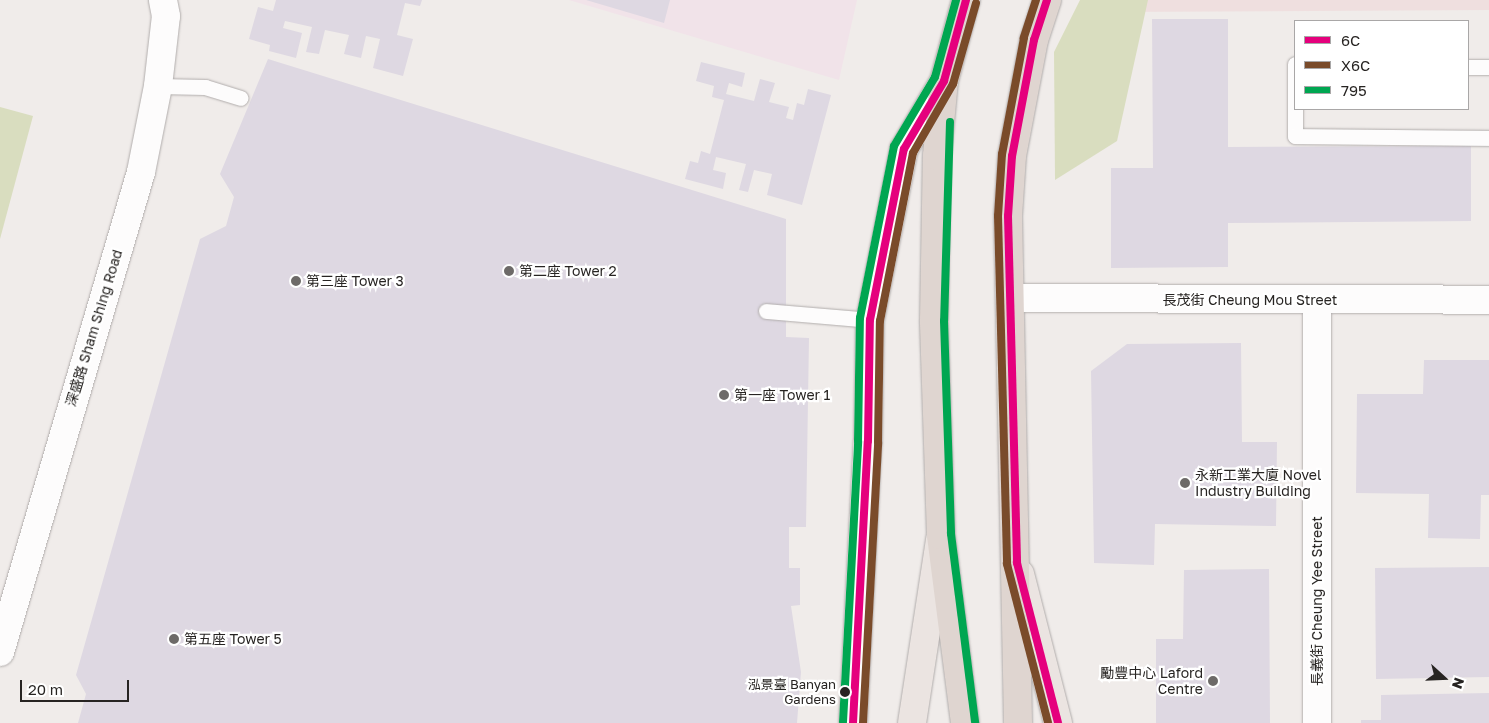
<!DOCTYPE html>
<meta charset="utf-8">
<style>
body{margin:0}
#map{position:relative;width:1489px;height:723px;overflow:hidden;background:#f0ecea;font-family:"Golos Text","Noto Sans TC",sans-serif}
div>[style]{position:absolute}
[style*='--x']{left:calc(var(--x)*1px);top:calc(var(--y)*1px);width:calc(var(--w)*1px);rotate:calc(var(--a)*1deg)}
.commercial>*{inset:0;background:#efdfdf}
.industrial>*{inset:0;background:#f1e3e9}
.green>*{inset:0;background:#d9ddbf}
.building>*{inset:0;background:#ded8e2}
.roads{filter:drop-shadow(0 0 1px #b1adac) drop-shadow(0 0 1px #b1adac)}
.lane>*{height:15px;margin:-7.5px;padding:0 7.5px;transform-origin:7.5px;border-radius:7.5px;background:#fdfcfc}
.street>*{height:28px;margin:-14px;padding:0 14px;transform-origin:14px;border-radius:14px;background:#fdfcfc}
.primary>*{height:28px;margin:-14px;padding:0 14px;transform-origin:14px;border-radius:14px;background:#ebe4e1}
.highway>*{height:28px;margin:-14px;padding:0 14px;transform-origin:14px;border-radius:14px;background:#dfd5d0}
.bus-1>*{height:8px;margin:-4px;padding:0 4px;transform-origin:4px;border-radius:4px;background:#e5007d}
.bus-2>*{height:8px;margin:-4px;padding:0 4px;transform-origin:4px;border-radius:4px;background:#7a4b2a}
.bus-3>*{height:8px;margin:-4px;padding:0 4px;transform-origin:4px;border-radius:4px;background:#00a651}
.dots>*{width:14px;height:14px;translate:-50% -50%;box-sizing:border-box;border:2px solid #fff;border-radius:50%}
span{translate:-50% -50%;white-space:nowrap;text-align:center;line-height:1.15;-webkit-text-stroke:4.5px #fff;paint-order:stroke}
.bus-label{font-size:13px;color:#272422}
.right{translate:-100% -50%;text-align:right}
.poi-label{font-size:14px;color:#272422}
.left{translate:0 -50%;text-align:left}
.street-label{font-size:14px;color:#272422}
.legend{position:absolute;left:1294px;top:20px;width:175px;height:90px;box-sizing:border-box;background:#fff;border:1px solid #a9a7a7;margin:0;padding:6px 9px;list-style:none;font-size:15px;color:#272422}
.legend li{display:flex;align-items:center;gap:10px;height:25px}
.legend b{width:25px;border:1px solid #a9a7a7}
.north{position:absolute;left:1419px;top:653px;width:50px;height:50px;-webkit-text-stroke:4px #fff;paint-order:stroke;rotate:110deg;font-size:14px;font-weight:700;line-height:20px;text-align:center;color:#272422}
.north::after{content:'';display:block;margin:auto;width:18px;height:22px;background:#272422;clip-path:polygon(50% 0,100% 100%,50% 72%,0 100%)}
.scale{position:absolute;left:20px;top:680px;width:109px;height:22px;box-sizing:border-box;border:2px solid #272422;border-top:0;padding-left:6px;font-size:15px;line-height:18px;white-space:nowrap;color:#272422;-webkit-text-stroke:4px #fff;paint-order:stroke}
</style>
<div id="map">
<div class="commercial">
<i style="clip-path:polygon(1115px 0,1489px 0,1489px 10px,1111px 12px)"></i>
</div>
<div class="industrial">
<i style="clip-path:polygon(569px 0,857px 0,839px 80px)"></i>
</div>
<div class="green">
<i style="clip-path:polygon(1080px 0,1148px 0,1117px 141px,1055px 180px,1054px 52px)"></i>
<i style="clip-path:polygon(0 107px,33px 116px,0 239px)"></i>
</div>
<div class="building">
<i style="clip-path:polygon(276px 0,422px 0,420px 6px,405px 3px,397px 35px,413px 39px,403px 76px,373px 68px,380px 39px,366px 36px,361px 58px,344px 54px,349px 35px,325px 30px,319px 54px,306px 52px,312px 27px,285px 21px,283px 28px,302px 33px,296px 58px,269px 51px,270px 45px,249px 39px,258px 7px,273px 11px)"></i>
<i style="clip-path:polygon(586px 0,670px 0,664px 23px)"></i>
<i style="clip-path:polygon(1152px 19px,1228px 19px,1228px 147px,1471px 146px,1471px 221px,1228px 223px,1228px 267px,1111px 268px,1111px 168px,1153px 168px)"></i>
<i style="clip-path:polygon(268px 59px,786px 219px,786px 337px,809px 338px,806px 527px,789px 527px,789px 568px,800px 568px,800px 605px,791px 606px,801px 672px,797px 723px,78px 723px,86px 694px,76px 675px,200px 239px,226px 226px,234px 197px,220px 174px)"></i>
<i style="clip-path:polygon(701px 62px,745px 73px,742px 87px,729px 83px,726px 94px,754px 101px,760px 79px,775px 83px,769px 102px,789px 107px,786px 118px,793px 120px,797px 103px,804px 105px,808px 89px,831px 95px,802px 205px,767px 195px,772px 174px,754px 170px,748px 192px,739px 190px,746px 164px,716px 157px,713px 170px,726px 173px,723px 189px,685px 179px,690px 161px,698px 163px,701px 151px,710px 154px,724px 100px,712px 97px,714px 86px,696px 81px)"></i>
<i style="clip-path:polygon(1241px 343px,1242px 442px,1277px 442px,1276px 526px,1155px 524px,1154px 565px,1094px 563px,1091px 371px,1127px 344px)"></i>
<i style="clip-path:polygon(1424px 360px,1489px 360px,1489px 495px,1481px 495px,1480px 539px,1428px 538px,1429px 494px,1356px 493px,1357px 394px,1423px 394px)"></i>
<i style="clip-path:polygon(1489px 567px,1489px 677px,1376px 679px,1375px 568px)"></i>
<i style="clip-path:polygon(1269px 569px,1270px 723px,1156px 723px,1156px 639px,1183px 639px,1184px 570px)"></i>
<i style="clip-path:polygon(1489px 693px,1489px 723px,1361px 723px,1361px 720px,1381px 720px,1381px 695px)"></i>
</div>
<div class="roads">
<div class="lane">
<i style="--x:1295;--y:64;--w:72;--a:90"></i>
<i style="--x:1295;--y:136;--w:194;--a:0.6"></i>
<i style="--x:1468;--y:67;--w:21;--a:0"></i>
<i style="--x:158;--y:86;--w:47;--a:1.2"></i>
<i style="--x:205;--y:87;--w:37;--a:17"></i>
<i style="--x:766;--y:311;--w:104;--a:4.9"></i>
</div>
<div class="street">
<i style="--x:1011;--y:298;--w:478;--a:0.2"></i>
<i style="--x:1317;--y:300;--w:423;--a:90"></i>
<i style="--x:0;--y:652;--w:500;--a:-73.63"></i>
<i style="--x:141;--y:172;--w:88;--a:-78.8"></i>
<i style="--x:158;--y:86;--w:70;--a:-83.5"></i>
<i style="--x:166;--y:16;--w:16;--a:-101"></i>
<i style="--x:853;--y:723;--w:282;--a:-87"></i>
<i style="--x:868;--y:441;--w:121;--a:-89.1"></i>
<i style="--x:870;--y:320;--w:174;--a:-78.8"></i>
<i style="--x:904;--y:149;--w:79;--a:-59.5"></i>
</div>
<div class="primary">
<i style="--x:1020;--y:574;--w:154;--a:75.7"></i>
<i style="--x:912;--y:723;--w:186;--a:-81.3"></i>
</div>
<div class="highway">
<i style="--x:965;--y:723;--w:190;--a:-97.3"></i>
<i style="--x:941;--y:535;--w:214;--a:-91.9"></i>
<i style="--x:934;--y:321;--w:165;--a:-89"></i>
<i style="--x:937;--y:156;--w:75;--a:-84.7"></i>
<i style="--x:944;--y:81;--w:84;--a:-74.8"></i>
<i style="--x:1018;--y:723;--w:507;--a:-91.13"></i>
<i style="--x:1008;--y:216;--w:60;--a:-86.2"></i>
<i style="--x:1012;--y:156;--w:118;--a:-79.3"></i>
<i style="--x:1034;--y:40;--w:42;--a:-72"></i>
</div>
</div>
<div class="bus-1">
<i style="--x:1047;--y:0;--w:42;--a:108"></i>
<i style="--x:1034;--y:40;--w:118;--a:100.7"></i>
<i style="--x:1012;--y:156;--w:60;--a:93.8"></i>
<i style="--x:1008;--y:216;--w:347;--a:88.5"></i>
<i style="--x:1017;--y:563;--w:165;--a:75.6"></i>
<i style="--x:853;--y:723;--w:282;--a:-87"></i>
<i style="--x:868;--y:441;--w:121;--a:-89.1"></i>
<i style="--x:870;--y:320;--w:174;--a:-78.8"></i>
<i style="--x:904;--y:149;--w:79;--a:-59.5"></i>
<i style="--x:944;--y:81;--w:84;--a:-74.8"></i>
</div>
<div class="bus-2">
<i style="--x:1036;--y:0;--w:40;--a:108"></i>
<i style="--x:1024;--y:38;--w:118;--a:100.7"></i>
<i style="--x:1002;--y:154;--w:62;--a:93.7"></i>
<i style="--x:998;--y:216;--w:348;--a:88.5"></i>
<i style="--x:1007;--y:564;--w:164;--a:75.5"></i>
<i style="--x:863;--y:723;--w:281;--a:-86.9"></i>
<i style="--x:878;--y:442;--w:121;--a:-89.1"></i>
<i style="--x:880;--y:321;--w:171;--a:-78.9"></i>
<i style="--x:913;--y:153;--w:80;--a:-59.9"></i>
<i style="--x:953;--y:84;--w:84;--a:-74.1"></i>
</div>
<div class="bus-3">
<i style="--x:950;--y:122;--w:199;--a:91.7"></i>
<i style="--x:944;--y:321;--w:213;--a:88.1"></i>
<i style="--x:951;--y:534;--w:190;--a:82.7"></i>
<i style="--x:843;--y:722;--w:281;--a:-86.9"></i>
<i style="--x:858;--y:441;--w:123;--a:-89.1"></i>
<i style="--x:860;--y:318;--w:175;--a:-78.8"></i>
<i style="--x:894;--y:146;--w:80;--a:-59.3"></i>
<i style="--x:935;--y:77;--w:80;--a:-74.7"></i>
</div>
<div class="dots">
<i style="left:509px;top:271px;background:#6d6a68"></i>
<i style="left:296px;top:281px;background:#6d6a68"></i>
<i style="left:724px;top:395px;background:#6d6a68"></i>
<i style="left:1185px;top:483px;background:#6d6a68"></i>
<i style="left:174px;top:639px;background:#6d6a68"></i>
<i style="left:1213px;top:681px;background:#6d6a68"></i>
<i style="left:845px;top:692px;background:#272422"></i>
</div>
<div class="bus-label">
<span class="right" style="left:836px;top:692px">泓景臺 Banyan<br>Gardens</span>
</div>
<div class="poi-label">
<span class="left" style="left:519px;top:271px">第二座 Tower 2</span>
<span class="left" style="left:306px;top:281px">第三座 Tower 3</span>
<span class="left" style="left:734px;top:395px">第一座 Tower 1</span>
<span class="left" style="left:1195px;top:483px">永新工業大廈 Novel<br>Industry Building</span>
<span class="left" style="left:184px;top:639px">第五座 Tower 5</span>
<span class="right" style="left:1203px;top:681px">勵豐中心 Laford<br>Centre</span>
</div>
<div class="street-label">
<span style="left:1250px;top:300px">長茂街 Cheung Mou Street</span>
<span style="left:94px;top:328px;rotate:-73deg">深盛路 Sham Shing Road</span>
<span style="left:1317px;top:601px;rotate:-90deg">長義街 Cheung Yee Street</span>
</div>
<ul class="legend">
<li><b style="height:6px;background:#e5007d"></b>6C</li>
<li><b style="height:6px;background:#7a4b2a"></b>X6C</li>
<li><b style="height:6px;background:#00a651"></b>795</li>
</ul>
<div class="north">N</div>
<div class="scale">20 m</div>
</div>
